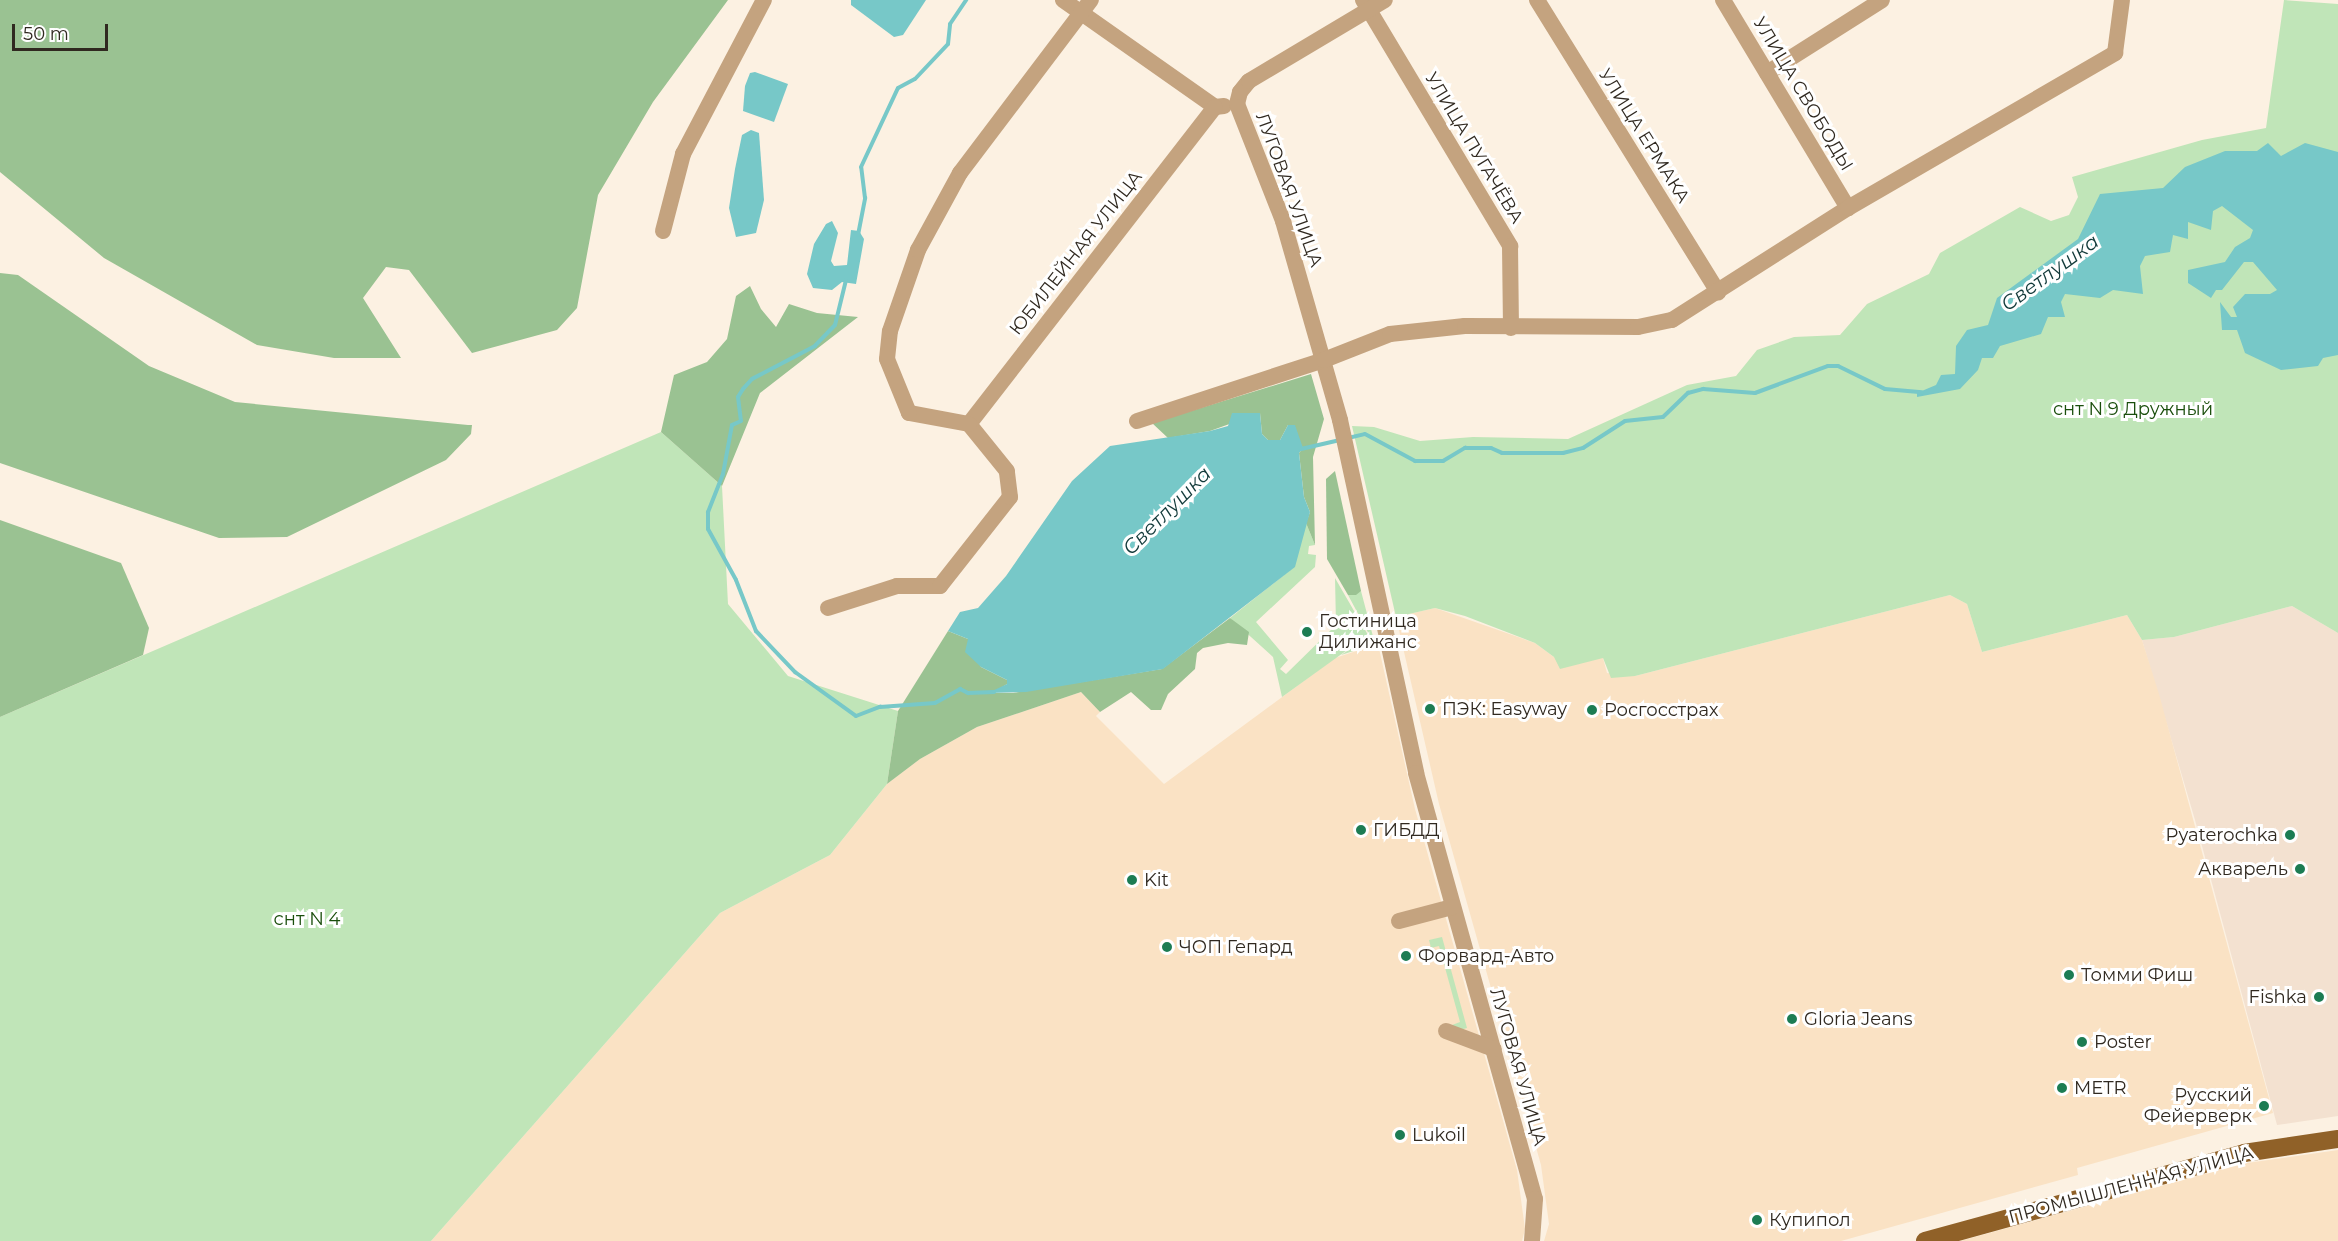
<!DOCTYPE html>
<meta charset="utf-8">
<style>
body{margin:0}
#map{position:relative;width:2338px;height:1241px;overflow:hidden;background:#fcf1e2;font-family:Montserrat,sans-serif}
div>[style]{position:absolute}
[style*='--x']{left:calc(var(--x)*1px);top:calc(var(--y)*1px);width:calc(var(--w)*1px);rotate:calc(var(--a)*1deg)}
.commercial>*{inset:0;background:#f3e1d0}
.built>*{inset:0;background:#fae2c4}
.green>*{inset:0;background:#c0e5b8}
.forest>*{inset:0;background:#9ac292}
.water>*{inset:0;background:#77c8c8}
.stream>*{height:4px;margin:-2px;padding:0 2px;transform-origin:2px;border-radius:2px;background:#77c8c8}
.minor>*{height:16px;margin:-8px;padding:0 8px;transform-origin:8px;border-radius:8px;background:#c4a37f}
.major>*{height:18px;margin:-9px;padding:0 9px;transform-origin:9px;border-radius:9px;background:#906128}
.dots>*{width:16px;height:16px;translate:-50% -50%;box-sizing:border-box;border:3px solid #fff;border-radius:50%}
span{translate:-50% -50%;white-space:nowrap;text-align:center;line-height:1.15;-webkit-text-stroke:6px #fff;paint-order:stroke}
.street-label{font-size:18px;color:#302920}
.park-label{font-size:18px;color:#1a4e0c}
.poi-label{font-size:18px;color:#302920}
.left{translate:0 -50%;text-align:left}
.right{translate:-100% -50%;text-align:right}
.water-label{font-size:20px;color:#113939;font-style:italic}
.scale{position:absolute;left:12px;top:24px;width:96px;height:27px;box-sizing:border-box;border:3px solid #302920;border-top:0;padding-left:8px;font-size:18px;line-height:21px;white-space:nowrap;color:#302920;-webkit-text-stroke:4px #fff;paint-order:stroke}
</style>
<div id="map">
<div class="commercial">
<i style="clip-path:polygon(2292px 606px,2338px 633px,2338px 1116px,2277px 1125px,2195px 820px,2142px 640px,2174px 637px)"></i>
</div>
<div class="built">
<i style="clip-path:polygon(1950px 595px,1967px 604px,1982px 652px,2127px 615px,2142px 640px,2159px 694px,2273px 1113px,2077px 1168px,2078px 1175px,1841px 1241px,1544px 1241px,1549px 1224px,1541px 1165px,1439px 804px,1396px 617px,1435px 608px,1535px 643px,1554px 657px,1603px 658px,1607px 673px,1635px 676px)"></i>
<i style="clip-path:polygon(1378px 644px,1415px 809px,1517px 1170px,1525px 1229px,1522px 1241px,431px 1241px,720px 913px,830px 855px,887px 784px,920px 759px,977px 727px,1081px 692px,1100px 712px,1096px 716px,1164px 784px,1335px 658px)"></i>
<i style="clip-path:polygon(2338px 1150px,2338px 1241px,1960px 1241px,2240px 1164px)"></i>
</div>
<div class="green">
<i style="clip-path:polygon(2284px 0,2338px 4px,2338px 633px,2292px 606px,2174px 637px,2142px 640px,2127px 615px,1982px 652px,1967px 604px,1950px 595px,1635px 676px,1611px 678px,1603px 658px,1560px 669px,1554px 657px,1535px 643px,1465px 616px,1435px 608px,1396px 617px,1352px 426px,1374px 427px,1420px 441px,1473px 437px,1568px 439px,1687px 385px,1736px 376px,1757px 350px,1794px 337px,1840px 335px,1867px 304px,1929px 274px,1940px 253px,2020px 207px,2051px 221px,2069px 215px,2078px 197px,2072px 177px,2202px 140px,2266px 128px)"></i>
<i style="clip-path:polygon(661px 432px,722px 486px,728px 604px,788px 676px,898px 711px,887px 784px,830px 855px,720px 913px,431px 1241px,0 1241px,0 717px)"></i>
<i style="clip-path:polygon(1306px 523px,1315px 545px,1309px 546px,1308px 554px,1316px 555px,1315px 567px,1256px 622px,1288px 660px,1280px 669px,1286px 674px,1336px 625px,1335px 578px,1368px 635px,1282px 697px,1273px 657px,1230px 618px,1294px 567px)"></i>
<i style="clip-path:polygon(1361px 591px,1375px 644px,1341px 655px,1370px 636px,1348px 595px)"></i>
<i style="clip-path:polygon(1442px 937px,1467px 1028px,1453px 1032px,1452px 1025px,1460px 1022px,1439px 946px,1431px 948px,1429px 940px)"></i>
</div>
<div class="forest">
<i style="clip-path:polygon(0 0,728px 0,653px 102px,598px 195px,577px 308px,557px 330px,472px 353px,409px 270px,386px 267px,363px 298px,401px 358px,334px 358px,257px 345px,104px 258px,0 172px)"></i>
<i style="clip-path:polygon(0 273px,18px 275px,149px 366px,235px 402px,468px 425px,472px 425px,471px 434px,446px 460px,287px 537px,219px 538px,0 463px)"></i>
<i style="clip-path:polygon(750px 286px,761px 309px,776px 327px,789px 304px,817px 313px,858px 317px,760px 393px,722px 486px,661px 432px,674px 375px,707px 362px,727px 339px,736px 296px)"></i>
<i style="clip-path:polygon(1311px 374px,1324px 419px,1313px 457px,1315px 545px,1306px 523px,1310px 512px,1304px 497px,1299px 453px,1303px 448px,1288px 425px,1280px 440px,1268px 440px,1262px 434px,1260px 413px,1210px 431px,1168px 438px,1152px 423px)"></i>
<i style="clip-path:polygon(1335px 471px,1361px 591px,1356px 595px,1348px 595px,1327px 559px,1326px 479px)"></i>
<i style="clip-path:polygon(0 520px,121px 563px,149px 628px,143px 655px,0 717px)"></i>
<i style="clip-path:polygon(1230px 618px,1249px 632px,1247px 645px,1228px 643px,1203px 648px,1197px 653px,1195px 669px,1168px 694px,1161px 710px,1151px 710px,1131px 692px,1100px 712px,1081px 692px,977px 727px,920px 759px,887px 784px,898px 711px,948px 631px,968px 639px,981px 667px,1007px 680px,1007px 684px,993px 693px,1013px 693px,1162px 669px)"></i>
</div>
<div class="water">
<i style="clip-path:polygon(926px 0,903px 35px,894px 37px,851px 5px,851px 0)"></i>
<i style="clip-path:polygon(755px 72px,788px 84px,774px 122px,743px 111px,745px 86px,750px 73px)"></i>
<i style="clip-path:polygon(751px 130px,759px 133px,764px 200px,756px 233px,736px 237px,729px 208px,735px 169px,742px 135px)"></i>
<i style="clip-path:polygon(2268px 143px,2281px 156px,2305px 143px,2338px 152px,2338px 355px,2323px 358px,2318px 366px,2281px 370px,2245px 353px,2237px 330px,2222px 330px,2220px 302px,2231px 317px,2237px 317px,2233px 307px,2245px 294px,2270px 294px,2277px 290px,2253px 262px,2244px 262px,2222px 290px,2216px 290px,2211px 298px,2188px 283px,2188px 270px,2225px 262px,2235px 247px,2250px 238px,2253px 230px,2222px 206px,2213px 211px,2211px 230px,2188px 222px,2188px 239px,2173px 235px,2170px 252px,2145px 256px,2140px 266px,2143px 294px,2113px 290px,2100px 298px,2065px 294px,2061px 302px,2065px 317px,2048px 317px,2041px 334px,2000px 346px,1993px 358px,1982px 358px,1978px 370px,1960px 389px,1917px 397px,1917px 393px,1936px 385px,1941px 375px,1955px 374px,1956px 346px,1967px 330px,1988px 325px,1997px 298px,2078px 239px,2100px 194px,2163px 188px,2185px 167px,2225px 151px,2257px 151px)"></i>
<i style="clip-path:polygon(832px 221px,838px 233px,831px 261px,834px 266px,847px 265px,851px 230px,859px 231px,864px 239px,856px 284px,842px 282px,832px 290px,813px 288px,807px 274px,814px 244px,826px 224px)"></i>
<i style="clip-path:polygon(1232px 413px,1260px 413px,1262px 434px,1268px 440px,1280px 440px,1288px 425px,1295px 425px,1303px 448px,1299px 453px,1304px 497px,1310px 512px,1295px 567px,1163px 669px,1026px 692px,988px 693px,1007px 684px,1007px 680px,981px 667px,965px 652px,968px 639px,948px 631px,960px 612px,978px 608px,1006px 576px,1072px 481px,1110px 446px,1210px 431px,1228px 426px)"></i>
</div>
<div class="stream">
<i style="--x:858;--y:235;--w:38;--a:-79"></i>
<i style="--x:865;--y:198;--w:31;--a:-97"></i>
<i style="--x:861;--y:167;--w:87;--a:-64.9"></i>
<i style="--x:898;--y:88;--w:19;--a:-28"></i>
<i style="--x:915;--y:79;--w:48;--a:-46.7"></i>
<i style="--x:948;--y:44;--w:20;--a:-84"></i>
<i style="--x:950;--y:24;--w:29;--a:-56"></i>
<i style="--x:846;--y:280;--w:46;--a:103.7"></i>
<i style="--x:835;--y:325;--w:29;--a:134"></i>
<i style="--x:815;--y:346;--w:71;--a:152.4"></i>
<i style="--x:752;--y:379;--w:13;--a:132"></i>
<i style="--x:743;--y:389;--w:9;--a:122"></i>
<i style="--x:738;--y:397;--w:24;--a:83"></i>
<i style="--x:741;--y:421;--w:10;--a:156"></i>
<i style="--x:732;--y:425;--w:50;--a:100.4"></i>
<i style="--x:723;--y:474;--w:41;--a:111.5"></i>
<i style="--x:708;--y:512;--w:17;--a:90"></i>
<i style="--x:708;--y:529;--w:58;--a:61.2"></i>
<i style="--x:736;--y:580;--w:55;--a:68.6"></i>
<i style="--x:756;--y:631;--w:57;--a:46.4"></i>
<i style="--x:795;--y:672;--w:75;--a:35.8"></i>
<i style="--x:856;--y:716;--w:26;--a:-21"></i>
<i style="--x:880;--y:707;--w:55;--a:-4.2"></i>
<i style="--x:935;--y:703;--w:29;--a:-29"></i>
<i style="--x:960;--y:689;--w:9;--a:27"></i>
<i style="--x:968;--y:693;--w:26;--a:-2"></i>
<i style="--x:1348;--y:438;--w:17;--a:-13"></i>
<i style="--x:1365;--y:434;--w:57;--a:28.4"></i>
<i style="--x:1415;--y:461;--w:28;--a:0"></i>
<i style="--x:1443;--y:461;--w:26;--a:-31"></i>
<i style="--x:1465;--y:448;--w:26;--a:0"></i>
<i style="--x:1491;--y:448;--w:12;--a:24"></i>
<i style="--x:1502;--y:453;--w:61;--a:0"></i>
<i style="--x:1563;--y:453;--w:21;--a:-14"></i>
<i style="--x:1583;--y:448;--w:50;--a:-32.7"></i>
<i style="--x:1625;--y:421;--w:38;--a:-6"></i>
<i style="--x:1663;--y:417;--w:35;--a:-44"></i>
<i style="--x:1688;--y:393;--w:16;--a:-15"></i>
<i style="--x:1703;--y:389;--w:52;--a:4.4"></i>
<i style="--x:1755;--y:393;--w:78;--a:-20.3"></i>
<i style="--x:1828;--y:366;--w:10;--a:0"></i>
<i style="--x:1838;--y:366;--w:52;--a:26.1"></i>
<i style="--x:1885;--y:389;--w:37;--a:5"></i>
<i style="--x:1301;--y:449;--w:40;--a:-13"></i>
</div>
<div class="minor">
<i style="--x:1063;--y:0;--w:186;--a:35.1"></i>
<i style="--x:1215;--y:107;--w:9;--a:-6"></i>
<i style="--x:1363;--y:0;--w:287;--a:59.1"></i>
<i style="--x:1510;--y:246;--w:82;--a:89.3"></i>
<i style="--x:1537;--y:0;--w:344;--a:58.2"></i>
<i style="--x:1723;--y:0;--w:243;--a:59"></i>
<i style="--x:1767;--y:73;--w:136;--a:-32.4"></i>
<i style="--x:1237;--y:104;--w:126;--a:68.5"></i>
<i style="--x:1283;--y:221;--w:207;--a:74"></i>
<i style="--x:1340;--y:420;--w:361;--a:77.8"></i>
<i style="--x:1416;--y:773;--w:442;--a:74.4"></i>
<i style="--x:1535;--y:1199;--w:42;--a:94.1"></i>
<i style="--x:1237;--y:104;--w:12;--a:-76"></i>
<i style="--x:1240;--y:92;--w:14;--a:-51"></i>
<i style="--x:1249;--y:81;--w:158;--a:-30.8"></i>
<i style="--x:663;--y:231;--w:80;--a:-75.4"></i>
<i style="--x:683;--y:154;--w:174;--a:-62.3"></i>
<i style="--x:1137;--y:421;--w:197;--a:-18.1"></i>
<i style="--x:1324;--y:360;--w:71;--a:-21.5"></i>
<i style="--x:1390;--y:334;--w:75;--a:-6.1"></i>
<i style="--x:1465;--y:326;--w:173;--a:0.3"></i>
<i style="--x:1638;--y:327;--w:35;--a:-12"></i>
<i style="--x:1672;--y:320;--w:209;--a:-32.5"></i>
<i style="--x:1848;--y:208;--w:309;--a:-30.1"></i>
<i style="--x:2115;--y:53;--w:53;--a:-82.5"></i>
<i style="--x:969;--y:424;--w:401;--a:-52.2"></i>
<i style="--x:828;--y:608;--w:72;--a:-17.7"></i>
<i style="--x:897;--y:586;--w:43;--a:0"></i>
<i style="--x:940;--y:586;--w:113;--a:-51.8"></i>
<i style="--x:1010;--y:497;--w:26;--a:-97"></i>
<i style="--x:1007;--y:471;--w:60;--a:-129"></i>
<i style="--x:969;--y:424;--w:61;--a:-169.6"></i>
<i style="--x:909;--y:413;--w:58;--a:-112.2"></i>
<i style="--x:887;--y:359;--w:28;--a:-84"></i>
<i style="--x:890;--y:331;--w:86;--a:-70.9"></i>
<i style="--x:918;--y:250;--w:88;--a:-61.4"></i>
<i style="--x:960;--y:173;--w:217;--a:-52.9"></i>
<i style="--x:1399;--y:921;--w:55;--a:-14.8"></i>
<i style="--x:1446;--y:1031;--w:51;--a:20.6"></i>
</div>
<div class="major">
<i style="--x:1925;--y:1241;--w:331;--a:-15.4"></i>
<i style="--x:2244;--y:1153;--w:95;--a:-8.5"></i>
</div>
<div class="dots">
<i style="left:1307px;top:632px;background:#1c7c53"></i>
<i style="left:1430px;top:709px;background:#1c7c53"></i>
<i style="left:1592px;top:710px;background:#1c7c53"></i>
<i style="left:1361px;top:830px;background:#1c7c53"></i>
<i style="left:2290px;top:835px;background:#1c7c53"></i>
<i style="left:2300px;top:869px;background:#1c7c53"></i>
<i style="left:1132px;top:880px;background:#1c7c53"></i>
<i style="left:1167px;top:947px;background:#1c7c53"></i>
<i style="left:1406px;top:956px;background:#1c7c53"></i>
<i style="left:2069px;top:975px;background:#1c7c53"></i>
<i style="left:2319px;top:997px;background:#1c7c53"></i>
<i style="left:1792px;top:1019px;background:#1c7c53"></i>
<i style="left:2082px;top:1042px;background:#1c7c53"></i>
<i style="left:2062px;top:1088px;background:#1c7c53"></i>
<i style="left:2264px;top:1106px;background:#1c7c53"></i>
<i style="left:1400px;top:1135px;background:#1c7c53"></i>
<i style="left:1757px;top:1220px;background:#1c7c53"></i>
</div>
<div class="street-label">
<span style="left:1803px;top:94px;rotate:59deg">УЛИЦА СВОБОДЫ</span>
<span style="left:1644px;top:136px;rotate:58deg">УЛИЦА ЕРМАКА</span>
<span style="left:1474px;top:148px;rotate:59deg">УЛИЦА ПУГАЧЁВА</span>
<span style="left:1289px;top:190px;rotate:70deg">ЛУГОВАЯ УЛИЦА</span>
<span style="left:1076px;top:253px;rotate:-52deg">ЮБИЛЕЙНАЯ УЛИЦА</span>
<span style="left:1518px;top:1067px;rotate:74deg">ЛУГОВАЯ УЛИЦА</span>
<span style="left:2131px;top:1185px;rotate:-15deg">ПРОМЫШЛЕННАЯ УЛИЦА</span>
</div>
<div class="park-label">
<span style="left:2133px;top:409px">снт N 9 Дружный</span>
<span style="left:307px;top:919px">снт N 4</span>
</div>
<div class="poi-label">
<span class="left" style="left:1319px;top:632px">Гостиница<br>Дилижанс</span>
<span class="left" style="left:1442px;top:709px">ПЭК: Easyway</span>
<span class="left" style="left:1604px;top:710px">Росгосстрах</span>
<span class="left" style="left:1373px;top:830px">ГИБДД</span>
<span class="right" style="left:2278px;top:835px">Pyaterochka</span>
<span class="right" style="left:2288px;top:869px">Акварель</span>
<span class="left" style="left:1144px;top:880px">Kit</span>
<span class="left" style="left:1179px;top:947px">ЧОП Гепард</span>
<span class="left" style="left:1418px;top:956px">Форвард-Авто</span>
<span class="left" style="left:2081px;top:975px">Томми Фиш</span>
<span class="right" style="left:2307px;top:997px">Fishka</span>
<span class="left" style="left:1804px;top:1019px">Gloria Jeans</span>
<span class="left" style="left:2094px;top:1042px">Poster</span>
<span class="left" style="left:2074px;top:1088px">METR</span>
<span class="right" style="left:2252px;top:1106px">Русский<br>Фейерверк</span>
<span class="left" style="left:1412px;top:1135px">Lukoil</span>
<span class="left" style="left:1769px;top:1220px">Купипол</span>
</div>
<div class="water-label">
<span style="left:2050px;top:273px;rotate:-36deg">Светлушка</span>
<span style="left:1167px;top:511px;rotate:-45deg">Светлушка</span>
</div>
<div class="scale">50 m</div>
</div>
